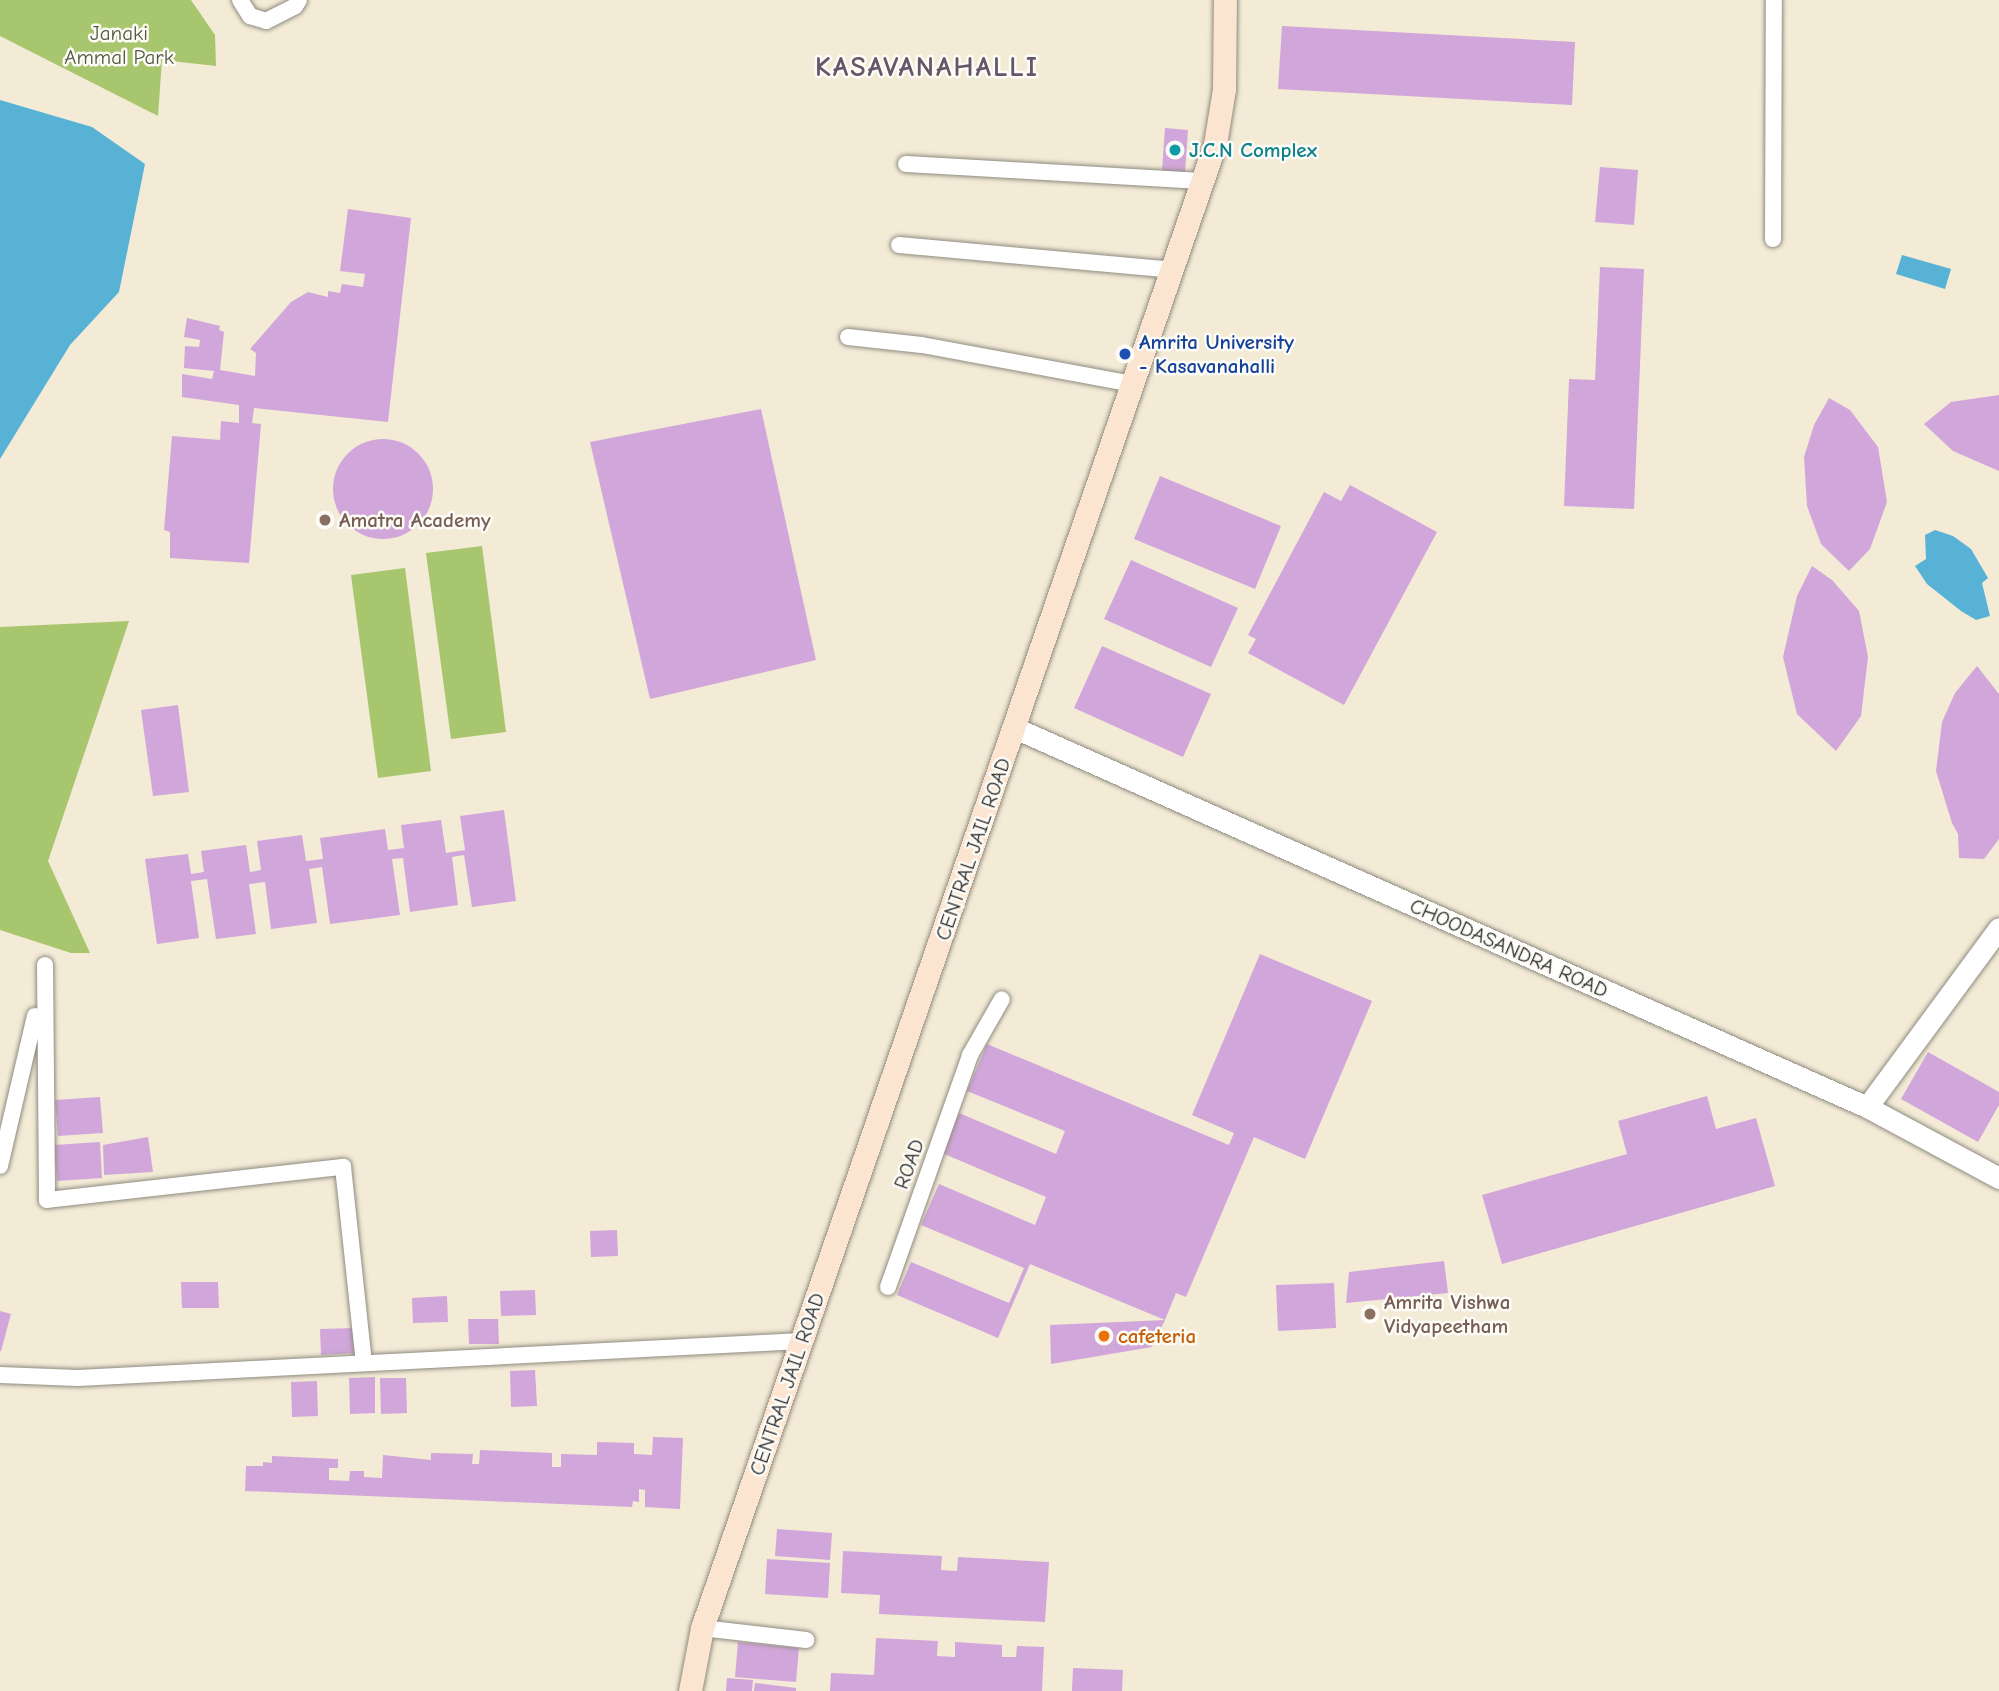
<!DOCTYPE html>
<style>
body{margin:0}
#map{position:relative;width:1999px;height:1691px;overflow:hidden;background:#f3ebd6;font-family:"Comic Neue",sans-serif}
div>[style]{position:absolute}
[style*='--x']{left:calc(var(--x)*1px);top:calc(var(--y)*1px);width:calc(var(--w)*1px);rotate:calc(var(--a)*1deg)}
.green>*{inset:0;background:#a8c66d}
.water>*{inset:0;background:#58b2d6}
.building>*{inset:0;background:#d1a6da}
.round{border-radius:50%}
.roads{filter:drop-shadow(0 0 2px #8f8b80) drop-shadow(0 0 2px #8f8b80)}
.minor>*{height:16px;margin:-8px;padding:0 8px;transform-origin:8px;border-radius:8px;background:#fff}
.tertiary>*{height:21px;margin:-10.5px;padding:0 10.5px;transform-origin:10.5px;border-radius:10.5px;background:#fff}
.secondary>*{height:23px;margin:-11.5px;padding:0 11.5px;transform-origin:11.5px;border-radius:11.5px;background:#fce5d0}
.dots>*{width:19px;height:19px;translate:-50% -50%;box-sizing:border-box;border:4px solid #fdfcf7;border-radius:50%}
span{translate:-50% -50%;white-space:nowrap;text-align:center;line-height:1.15;-webkit-text-stroke:5px #fdfcf7;paint-order:stroke}
.park-label{font-size:21px;color:#505a3f}
.culture-label{font-size:21px;color:#0d838f;font-weight:700}
.left{translate:0 -50%;text-align:left}
.transit-label{font-size:21px;color:#164399;font-weight:700}
.education-label{font-size:21px;color:#785e54;font-weight:700}
.street-label{font-size:21px;color:#2b2b2b}
.food-label{font-size:21px;color:#c56008;font-weight:700}
.district-label{font-size:28px;color:#655668;font-weight:700;letter-spacing:2px}
</style>
<div id="map">
<div class="green">
<i style="clip-path:polygon(0 0,191px 0,215px 35px,216px 66px,162px 60px,158px 116px,0 36px)"></i>
<i style="clip-path:polygon(482px 546px,506px 732px,451px 739px,426px 553px)"></i>
<i style="clip-path:polygon(405px 568px,431px 771px,378px 778px,351px 575px)"></i>
<i style="clip-path:polygon(129px 621px,48px 861px,90px 953px,71px 953px,0 930px,0 627px)"></i>
</div>
<div class="water">
<i style="clip-path:polygon(0 100px,92px 127px,145px 164px,119px 292px,70px 345px,0 459px)"></i>
<i style="clip-path:polygon(1902px 255px,1951px 269px,1945px 289px,1896px 274px)"></i>
<i style="clip-path:polygon(1935px 530px,1953px 536px,1971px 549px,1988px 578px,1982px 583px,1990px 616px,1976px 620px,1961px 611px,1927px 584px,1915px 566px,1926px 559px,1925px 535px)"></i>
</div>
<div class="building">
<i style="clip-path:polygon(1282px 26px,1575px 42px,1572px 105px,1278px 89px)"></i>
<i style="clip-path:polygon(1165px 128px,1188px 130px,1185px 173px,1162px 171px)"></i>
<i style="clip-path:polygon(1600px 167px,1638px 170px,1634px 225px,1595px 222px)"></i>
<i style="clip-path:polygon(348px 209px,411px 218px,388px 422px,254px 408px,252px 423px,261px 424px,249px 563px,170px 558px,170px 532px,164px 530px,172px 436px,220px 440px,221px 421px,239px 423px,239px 405px,182px 397px,182px 374px,212px 379px,214px 371px,184px 368px,185px 346px,199px 347px,200px 340px,184px 337px,187px 318px,220px 326px,219px 330px,224px 332px,220px 370px,255px 376px,256px 353px,250px 349px,291px 302px,308px 292px,328px 297px,328px 291px,340px 293px,342px 284px,363px 287px,365px 274px,340px 271px)"></i>
<i style="clip-path:polygon(1600px 267px,1644px 269px,1634px 509px,1564px 506px,1569px 379px,1595px 380px)"></i>
<i style="clip-path:polygon(1999px 395px,1999px 471px,1953px 451px,1924px 424px,1951px 402px)"></i>
<i style="clip-path:polygon(1829px 398px,1850px 410px,1878px 447px,1887px 502px,1870px 549px,1849px 571px,1821px 544px,1807px 506px,1804px 457px,1814px 425px)"></i>
<i style="clip-path:polygon(761px 409px,816px 660px,650px 699px,590px 442px)"></i>
<i class="round" style="left:333px;top:439px;width:100px;height:100px"></i>
<i style="clip-path:polygon(1160px 476px,1281px 526px,1255px 589px,1134px 539px)"></i>
<i style="clip-path:polygon(1350px 485px,1437px 532px,1344px 705px,1248px 653px,1256px 639px,1248px 635px,1324px 492px,1341px 501px)"></i>
<i style="clip-path:polygon(1131px 560px,1238px 608px,1211px 667px,1104px 619px)"></i>
<i style="clip-path:polygon(1812px 566px,1832px 580px,1859px 611px,1868px 657px,1861px 716px,1836px 751px,1797px 714px,1783px 657px,1797px 596px)"></i>
<i style="clip-path:polygon(1102px 646px,1211px 694px,1183px 757px,1074px 708px)"></i>
<i style="clip-path:polygon(1977px 666px,1999px 694px,1999px 839px,1984px 859px,1959px 858px,1958px 834px,1952px 823px,1936px 771px,1942px 722px,1955px 693px)"></i>
<i style="clip-path:polygon(178px 705px,189px 792px,153px 796px,141px 710px)"></i>
<i style="clip-path:polygon(504px 810px,516px 901px,472px 907px,464px 855px,452px 857px,458px 905px,410px 912px,403px 858px,392px 859px,400px 915px,330px 924px,322px 867px,309px 869px,317px 923px,271px 929px,265px 882px,249px 884px,256px 934px,216px 939px,207px 879px,191px 881px,199px 938px,157px 944px,145px 859px,188px 854px,191px 874px,204px 872px,201px 851px,246px 845px,250px 872px,261px 870px,257px 841px,302px 835px,306px 861px,323px 859px,320px 838px,385px 829px,388px 850px,404px 848px,401px 825px,441px 820px,446px 853px,465px 850px,460px 816px)"></i>
<i style="clip-path:polygon(1260px 954px,1372px 1001px,1305px 1159px,1254px 1137px,1186px 1297px,1176px 1293px,1165px 1320px,1030px 1264px,998px 1338px,897px 1295px,911px 1262px,1009px 1303px,1024px 1268px,921px 1225px,939px 1184px,1035px 1225px,1046px 1197px,942px 1153px,959px 1113px,1056px 1154px,1065px 1131px,967px 1091px,987px 1044px,1229px 1145px,1234px 1133px,1192px 1115px)"></i>
<i style="clip-path:polygon(1928px 1052px,1999px 1092px,1999px 1105px,1978px 1142px,1901px 1099px)"></i>
<i style="clip-path:polygon(1707px 1096px,1716px 1129px,1756px 1118px,1775px 1186px,1502px 1264px,1482px 1195px,1627px 1154px,1618px 1121px)"></i>
<i style="clip-path:polygon(100px 1097px,103px 1133px,58px 1136px,55px 1100px)"></i>
<i style="clip-path:polygon(148px 1137px,153px 1172px,104px 1175px,103px 1145px)"></i>
<i style="clip-path:polygon(100px 1142px,102px 1178px,57px 1181px,54px 1145px)"></i>
<i style="clip-path:polygon(617px 1230px,618px 1256px,591px 1257px,590px 1231px)"></i>
<i style="clip-path:polygon(1444px 1261px,1448px 1293px,1346px 1303px,1349px 1272px)"></i>
<i style="clip-path:polygon(181px 1282px,218px 1282px,219px 1308px,182px 1308px)"></i>
<i style="clip-path:polygon(1334px 1283px,1336px 1328px,1278px 1331px,1276px 1285px)"></i>
<i style="clip-path:polygon(535px 1290px,536px 1315px,501px 1316px,500px 1291px)"></i>
<i style="clip-path:polygon(447px 1296px,448px 1322px,413px 1323px,412px 1298px)"></i>
<i style="clip-path:polygon(0 1311px,11px 1314px,1px 1351px,0 1351px)"></i>
<i style="clip-path:polygon(468px 1319px,498px 1319px,499px 1344px,469px 1344px)"></i>
<i style="clip-path:polygon(1165px 1320px,1152px 1347px,1051px 1364px,1050px 1325px)"></i>
<i style="clip-path:polygon(355px 1328px,356px 1353px,321px 1355px,320px 1329px)"></i>
<i style="clip-path:polygon(535px 1370px,537px 1406px,511px 1407px,510px 1371px)"></i>
<i style="clip-path:polygon(375px 1377px,375px 1413px,350px 1414px,349px 1378px)"></i>
<i style="clip-path:polygon(380px 1378px,406px 1378px,407px 1413px,381px 1414px)"></i>
<i style="clip-path:polygon(317px 1381px,318px 1416px,292px 1417px,291px 1382px)"></i>
<i style="clip-path:polygon(653px 1437px,683px 1438px,680px 1509px,645px 1507px,645px 1490px,639px 1489px,639px 1502px,633px 1501px,632px 1507px,245px 1491px,246px 1466px,263px 1466px,263px 1462px,272px 1463px,272px 1456px,338px 1459px,338px 1468px,329px 1468px,329px 1480px,349px 1481px,350px 1471px,364px 1471px,364px 1477px,382px 1478px,383px 1455px,431px 1460px,431px 1453px,473px 1454px,472px 1464px,479px 1464px,480px 1450px,552px 1453px,552px 1467px,561px 1467px,561px 1454px,597px 1455px,597px 1442px,634px 1443px,634px 1454px,652px 1455px)"></i>
<i style="clip-path:polygon(777px 1529px,832px 1533px,830px 1560px,775px 1556px)"></i>
<i style="clip-path:polygon(843px 1551px,942px 1556px,941px 1570px,957px 1571px,958px 1557px,1049px 1562px,1045px 1622px,879px 1614px,880px 1595px,841px 1593px)"></i>
<i style="clip-path:polygon(767px 1559px,830px 1563px,828px 1598px,765px 1594px)"></i>
<i style="clip-path:polygon(876px 1638px,938px 1641px,937px 1656px,955px 1657px,955px 1642px,1002px 1645px,1002px 1657px,1016px 1657px,1017px 1646px,1044px 1647px,1042px 1691px,830px 1691px,831px 1673px,874px 1675px)"></i>
<i style="clip-path:polygon(738px 1642px,799px 1648px,796px 1682px,735px 1677px)"></i>
<i style="clip-path:polygon(1073px 1668px,1123px 1670px,1122px 1691px,1072px 1691px)"></i>
<i style="clip-path:polygon(727px 1678px,753px 1680px,752px 1691px,726px 1691px)"></i>
<i style="clip-path:polygon(755px 1683px,796px 1688px,796px 1691px,754px 1691px)"></i>
</div>
<div class="roads">
<div class="minor">
<i style="--x:240;--y:0;--w:19;--a:58"></i>
<i style="--x:250;--y:16;--w:17;--a:17"></i>
<i style="--x:266;--y:21;--w:33;--a:-27"></i>
<i style="--x:295;--y:6;--w:7;--a:-56"></i>
<i style="--x:906;--y:164;--w:297;--a:3.3"></i>
<i style="--x:1773;--y:239;--w:239;--a:-89.8"></i>
<i style="--x:899;--y:245;--w:274;--a:5.2"></i>
<i style="--x:848;--y:337;--w:74;--a:6.2"></i>
<i style="--x:922;--y:345;--w:215;--a:10.5"></i>
<i style="--x:45;--y:965;--w:235;--a:89.5"></i>
<i style="--x:47;--y:1200;--w:298;--a:-6.4"></i>
<i style="--x:343;--y:1167;--w:197;--a:83.9"></i>
<i style="--x:0;--y:1166;--w:154;--a:-76.9"></i>
<i style="--x:888;--y:1287;--w:246;--a:-70.5"></i>
<i style="--x:970;--y:1055;--w:64;--a:-60.3"></i>
<i style="--x:0;--y:1375;--w:78;--a:2.2"></i>
<i style="--x:78;--y:1378;--w:725;--a:-2.93"></i>
<i style="--x:702;--y:1628;--w:105;--a:6.6"></i>
</div>
<div class="tertiary">
<i style="--x:1015;--y:728;--w:932;--a:23.98"></i>
<i style="--x:1867;--y:1107;--w:150;--a:28.3"></i>
<i style="--x:1867;--y:1107;--w:222;--a:-53.6"></i>
</div>
<div class="secondary">
<i style="--x:690;--y:1691;--w:64;--a:-79.2"></i>
<i style="--x:702;--y:1628;--w:1570;--a:-70.93"></i>
<i style="--x:1215;--y:144;--w:56;--a:-80.7"></i>
<i style="--x:1224;--y:89;--w:89;--a:-89.4"></i>
</div>
</div>
<div class="dots">
<i style="left:1175px;top:150px;background:#0f9aa8"></i>
<i style="left:1125px;top:354px;background:#1a4fb4"></i>
<i style="left:325px;top:520px;background:#8d6e63"></i>
<i style="left:1370px;top:1314px;background:#8d6e63"></i>
<i style="left:1104px;top:1336px;background:#e8710a"></i>
</div>
<div class="park-label">
<span style="left:119px;top:45px">Janaki<br>Ammal Park</span>
</div>
<div class="culture-label">
<span class="left" style="left:1189px;top:150px">J.C.N Complex</span>
</div>
<div class="transit-label">
<span class="left" style="left:1139px;top:354px">Amrita University<br>- Kasavanahalli</span>
</div>
<div class="education-label">
<span class="left" style="left:339px;top:520px">Amatra Academy</span>
<span class="left" style="left:1384px;top:1314px">Amrita Vishwa<br>Vidyapeetham</span>
</div>
<div class="street-label">
<span style="left:973px;top:849px;rotate:-71deg">CENTRAL JAIL ROAD</span>
<span style="left:1509px;top:948px;rotate:24deg">CHOODASANDRA ROAD</span>
<span style="left:909px;top:1164px;rotate:-70deg">ROAD</span>
<span style="left:787px;top:1384px;rotate:-71deg">CENTRAL JAIL ROAD</span>
</div>
<div class="food-label">
<span class="left" style="left:1118px;top:1336px">cafeteria</span>
</div>
<div class="district-label">
<span style="left:927px;top:67px">KASAVANAHALLI</span>
</div>
</div>
